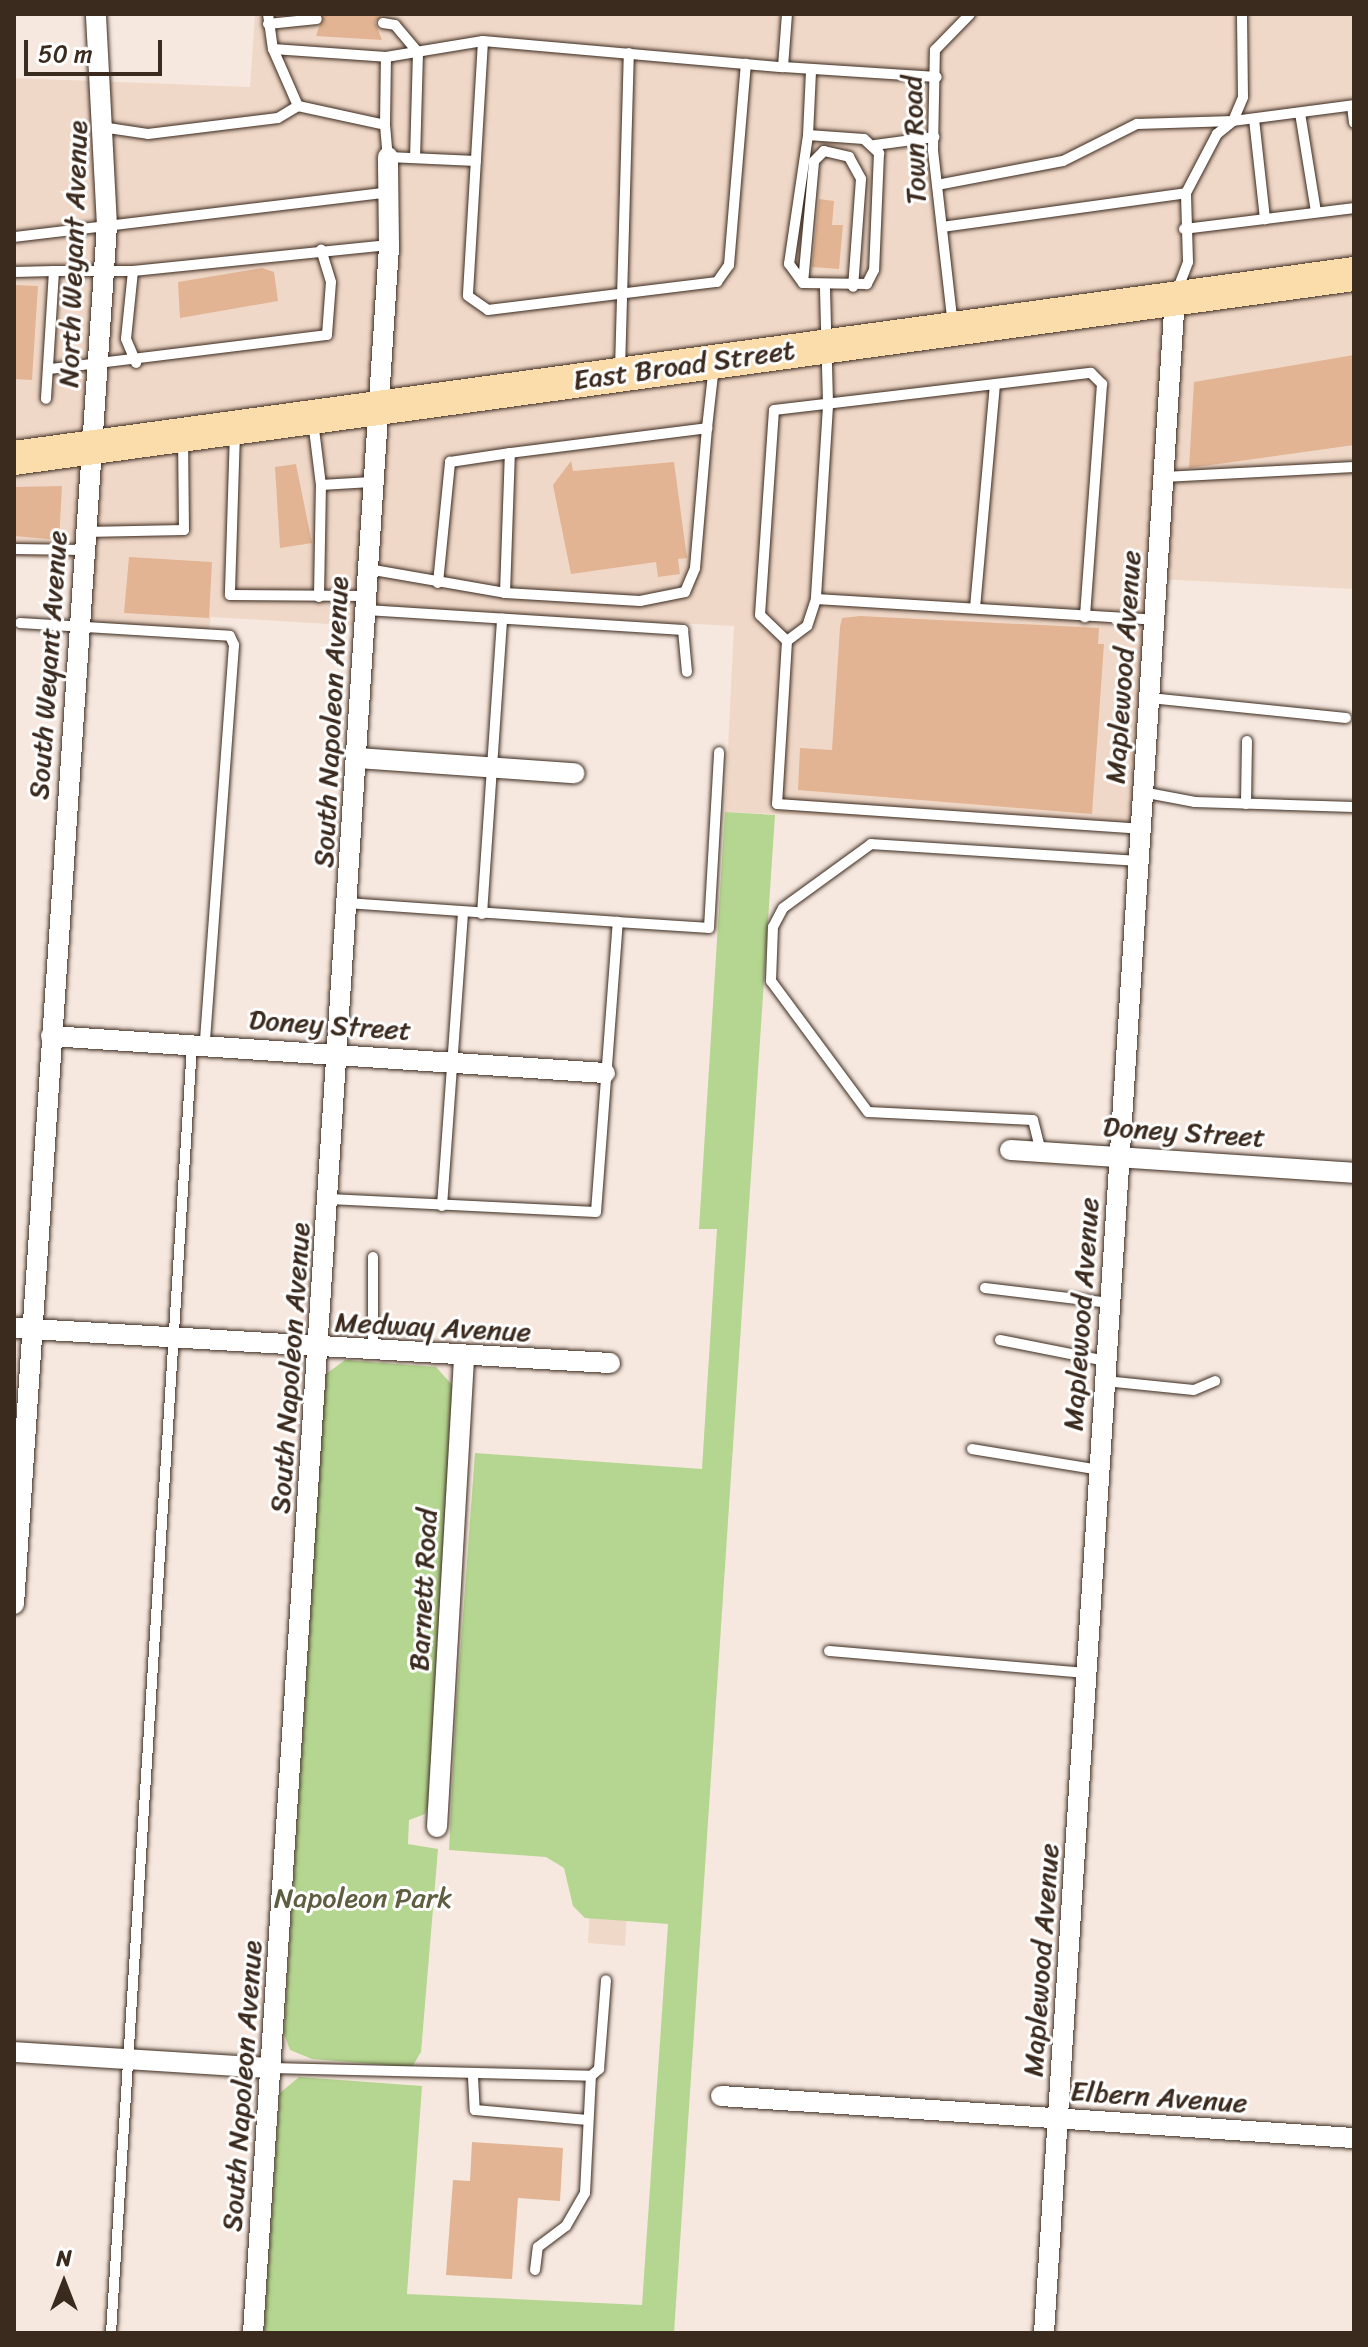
<!DOCTYPE html>
<style>
body{margin:0}
#map{position:relative;width:1368px;height:2347px;overflow:hidden;background:#f6e8df;font-family:Sriracha,sans-serif}
div>[style]{position:absolute}
[style*='--x']{left:calc(var(--x)*1px);top:calc(var(--y)*1px);width:calc(var(--w)*1px);rotate:calc(var(--a)*1deg)}
.built>*{inset:0;background:#f0d8c8}
.green>*{inset:0;background:#b5d690}
.building>*{inset:0;background:#e2b493}
.roads{filter:drop-shadow(0 0 2px #3b2a1e) drop-shadow(0 0 2px #3b2a1e)}
.service>*{height:10px;margin:-5px;padding:0 5px;transform-origin:5px;border-radius:5px;background:#fff}
.minor>*{height:20px;margin:-10px;padding:0 10px;transform-origin:10px;border-radius:10px;background:#fff}
.primary>*{height:34px;margin:-17px;padding:0 17px;transform-origin:17px;border-radius:17px;background:#fbddab}
span{translate:-50% -50%;white-space:nowrap;text-align:center;line-height:1.15;-webkit-text-stroke:6px #fff;paint-order:stroke}
.street-label{font-size:28px;color:#3b2a1e}
.park-label{font-size:28px;color:#605e40}
.frame{position:absolute;inset:0;border:16px solid #3b2a1e;pointer-events:none}
.north{position:absolute;left:24px;top:2243px;width:80px;height:80px;-webkit-text-stroke:6px #fff;paint-order:stroke;rotate:0deg;font-size:22px;font-weight:700;line-height:32px;text-align:center;color:#3b2a1e}
.north::after{content:'';display:block;margin:auto;width:28px;height:36px;background:#3b2a1e;clip-path:polygon(50% 0,100% 100%,50% 72%,0 100%)}
.scale{position:absolute;left:24px;top:40px;width:138px;height:36px;box-sizing:border-box;border:4px solid #3b2a1e;border-top:0;padding-left:10px;font-size:24px;line-height:28px;white-space:nowrap;color:#3b2a1e;-webkit-text-stroke:6px #fff;paint-order:stroke}
</style>
<div id="map">
<div class="built">
<i style="clip-path:polygon(255px 14px,1354px 14px,1354px 589px,1158px 579px,1140px 829px,725px 812px,734px 626px,363px 607px,362px 626px,211px 617px,208px 633px,79px 622px,81px 561px,14px 556px,14px 78px,250px 87px)"></i>
<i style="clip-path:polygon(590px 1907px,627px 1910px,625px 1946px,588px 1943px)"></i>
</div>
<div class="green">
<i style="clip-path:polygon(725px 812px,775px 815px,674px 2333px,264px 2333px,280px 2093px,299px 2077px,422px 2086px,407px 2294px,642px 2305px,668px 1924px,585px 1918px,573px 1906px,564px 1868px,546px 1857px,449px 1850px,456px 1711px,475px 1453px,702px 1469px,717px 1229px,699px 1229px)"></i>
<i style="clip-path:polygon(345px 1360px,436px 1367px,454px 1387px,429px 1802px,425px 1814px,409px 1820px,408px 1844px,438px 1849px,421px 2052px,412px 2067px,312px 2059px,290px 2050px,284px 2034px,326px 1374px)"></i>
</div>
<div class="building">
<i style="clip-path:polygon(323px 14px,384px 14px,375px 22px,382px 40px,316px 36px)"></i>
<i style="clip-path:polygon(819px 199px,834px 201px,832px 225px,843px 225px,839px 269px,812px 267px)"></i>
<i style="clip-path:polygon(262px 268px,274px 272px,278px 301px,180px 318px,178px 282px)"></i>
<i style="clip-path:polygon(14px 285px,38px 286px,32px 380px,14px 379px)"></i>
<i style="clip-path:polygon(1354px 355px,1354px 445px,1189px 468px,1194px 382px)"></i>
<i style="clip-path:polygon(571px 461px,573px 471px,674px 462px,687px 558px,678px 559px,680px 574px,658px 577px,656px 562px,571px 574px,553px 485px)"></i>
<i style="clip-path:polygon(296px 464px,312px 543px,280px 548px,275px 467px)"></i>
<i style="clip-path:polygon(62px 486px,59px 540px,14px 536px,14px 487px)"></i>
<i style="clip-path:polygon(129px 557px,212px 562px,209px 618px,124px 613px)"></i>
<i style="clip-path:polygon(860px 616px,1099px 628px,1098px 644px,1104px 644px,1092px 814px,798px 790px,800px 748px,832px 750px,840px 627px,842px 618px)"></i>
<i style="clip-path:polygon(472px 2142px,563px 2148px,560px 2201px,518px 2198px,512px 2279px,446px 2275px,453px 2180px,470px 2181px)"></i>
</div>
<div class="roads">
<div class="service">
<i style="--x:268;--y:14;--w:35;--a:82"></i>
<i style="--x:273;--y:49;--w:62;--a:66.3"></i>
<i style="--x:298;--y:106;--w:89;--a:12.3"></i>
<i style="--x:385;--y:125;--w:32;--a:85"></i>
<i style="--x:388;--y:157;--w:88;--a:2.6"></i>
<i style="--x:383;--y:23;--w:12;--a:9"></i>
<i style="--x:395;--y:25;--w:35;--a:50"></i>
<i style="--x:418;--y:52;--w:105;--a:91.6"></i>
<i style="--x:268;--y:24;--w:49;--a:-5.8"></i>
<i style="--x:483;--y:41;--w:255;--a:93.4"></i>
<i style="--x:468;--y:296;--w:24;--a:35"></i>
<i style="--x:488;--y:310;--w:231;--a:-7"></i>
<i style="--x:717;--y:282;--w:21;--a:-55"></i>
<i style="--x:729;--y:265;--w:202;--a:-85.2"></i>
<i style="--x:273;--y:49;--w:113;--a:4"></i>
<i style="--x:386;--y:57;--w:98;--a:-9.4"></i>
<i style="--x:483;--y:41;--w:301;--a:5"></i>
<i style="--x:783;--y:67;--w:53;--a:-85.7"></i>
<i style="--x:783;--y:67;--w:154;--a:3.7"></i>
<i style="--x:1352;--y:106;--w:17;--a:83"></i>
<i style="--x:1300;--y:113;--w:100;--a:80.8"></i>
<i style="--x:1254;--y:119;--w:101;--a:83.7"></i>
<i style="--x:385;--y:125;--w:68;--a:-89.2"></i>
<i style="--x:108;--y:128;--w:40;--a:8.5"></i>
<i style="--x:148;--y:134;--w:131;--a:-7"></i>
<i style="--x:278;--y:118;--w:23;--a:-31"></i>
<i style="--x:808;--y:135;--w:56;--a:4.1"></i>
<i style="--x:864;--y:139;--w:21;--a:43"></i>
<i style="--x:879;--y:153;--w:117;--a:92.4"></i>
<i style="--x:874;--y:270;--w:16;--a:117"></i>
<i style="--x:867;--y:284;--w:64;--a:-179.1"></i>
<i style="--x:803;--y:283;--w:24;--a:-126"></i>
<i style="--x:789;--y:264;--w:130;--a:-81.6"></i>
<i style="--x:808;--y:135;--w:64;--a:-87.3"></i>
<i style="--x:875;--y:145;--w:60;--a:-7.7"></i>
<i style="--x:937;--y:185;--w:128;--a:-10.8"></i>
<i style="--x:1063;--y:161;--w:83;--a:-26.6"></i>
<i style="--x:1137;--y:124;--w:96;--a:-1.8"></i>
<i style="--x:1233;--y:121;--w:26;--a:-67"></i>
<i style="--x:1243;--y:97;--w:83;--a:-90.7"></i>
<i style="--x:942;--y:227;--w:246;--a:-7.9"></i>
<i style="--x:1184;--y:229;--w:171;--a:-7"></i>
<i style="--x:14;--y:237;--w:379;--a:-6.8"></i>
<i style="--x:54;--y:271;--w:79;--a:0"></i>
<i style="--x:133;--y:271;--w:257;--a:-5.8"></i>
<i style="--x:133;--y:271;--w:68;--a:95.9"></i>
<i style="--x:126;--y:339;--w:26;--a:67"></i>
<i style="--x:14;--y:272;--w:40;--a:-1.4"></i>
<i style="--x:54;--y:271;--w:128;--a:93.6"></i>
<i style="--x:803;--y:283;--w:122;--a:-84.8"></i>
<i style="--x:814;--y:161;--w:14;--a:-45"></i>
<i style="--x:824;--y:151;--w:26;--a:13"></i>
<i style="--x:849;--y:157;--w:25;--a:61"></i>
<i style="--x:861;--y:179;--w:108;--a:94.2"></i>
<i style="--x:825;--y:289;--w:117;--a:88.5"></i>
<i style="--x:828;--y:406;--w:193;--a:93.6"></i>
<i style="--x:816;--y:599;--w:340;--a:3.5"></i>
<i style="--x:1177;--y:291;--w:31;--a:-69"></i>
<i style="--x:1188;--y:262;--w:69;--a:-91.7"></i>
<i style="--x:1186;--y:193;--w:67;--a:-62.3"></i>
<i style="--x:1217;--y:134;--w:21;--a:-39"></i>
<i style="--x:1233;--y:121;--w:122;--a:-7.5"></i>
<i style="--x:953;--y:326;--w:177;--a:-96.5"></i>
<i style="--x:933;--y:150;--w:100;--a:-88.9"></i>
<i style="--x:935;--y:50;--w:50;--a:-45.8"></i>
<i style="--x:50;--y:369;--w:279;--a:-7"></i>
<i style="--x:327;--y:335;--w:53;--a:-85.7"></i>
<i style="--x:331;--y:282;--w:34;--a:-107"></i>
<i style="--x:620;--y:370;--w:317;--a:-88.4"></i>
<i style="--x:313;--y:421;--w:64;--a:82.9"></i>
<i style="--x:321;--y:485;--w:50;--a:-3.4"></i>
<i style="--x:235;--y:432;--w:163;--a:91.8"></i>
<i style="--x:230;--y:595;--w:137;--a:0.4"></i>
<i style="--x:1164;--y:477;--w:190;--a:-3"></i>
<i style="--x:85;--y:532;--w:99;--a:-1.2"></i>
<i style="--x:184;--y:530;--w:91;--a:-90.6"></i>
<i style="--x:14;--y:549;--w:70;--a:0.8"></i>
<i style="--x:368;--y:569;--w:139;--a:9.9"></i>
<i style="--x:505;--y:593;--w:135;--a:3.4"></i>
<i style="--x:640;--y:601;--w:46;--a:-11.3"></i>
<i style="--x:685;--y:592;--w:26;--a:-67"></i>
<i style="--x:695;--y:568;--w:141;--a:-85.1"></i>
<i style="--x:438;--y:583;--w:122;--a:-84.3"></i>
<i style="--x:450;--y:462;--w:61;--a:-8.5"></i>
<i style="--x:505;--y:593;--w:140;--a:-88"></i>
<i style="--x:510;--y:453;--w:199;--a:-7.2"></i>
<i style="--x:707;--y:428;--w:62;--a:-83.6"></i>
<i style="--x:319;--y:597;--w:112;--a:-89"></i>
<i style="--x:816;--y:599;--w:28;--a:108"></i>
<i style="--x:807;--y:626;--w:25;--a:143"></i>
<i style="--x:787;--y:641;--w:163;--a:93.5"></i>
<i style="--x:777;--y:804;--w:364;--a:3.9"></i>
<i style="--x:975;--y:608;--w:224;--a:-84.9"></i>
<i style="--x:366;--y:610;--w:318;--a:3.6"></i>
<i style="--x:683;--y:630;--w:42;--a:84.6"></i>
<i style="--x:20;--y:623;--w:210;--a:3.5"></i>
<i style="--x:230;--y:636;--w:10;--a:66"></i>
<i style="--x:234;--y:645;--w:400;--a:94.2"></i>
<i style="--x:787;--y:641;--w:37;--a:-136"></i>
<i style="--x:760;--y:615;--w:205;--a:-86.1"></i>
<i style="--x:774;--y:410;--w:319;--a:-6.7"></i>
<i style="--x:1091;--y:373;--w:16;--a:45"></i>
<i style="--x:1102;--y:384;--w:234;--a:94.2"></i>
<i style="--x:1150;--y:698;--w:197;--a:5.8"></i>
<i style="--x:1142;--y:792;--w:54;--a:10.7"></i>
<i style="--x:1195;--y:802;--w:159;--a:1.8"></i>
<i style="--x:1246;--y:804;--w:63;--a:-89.1"></i>
<i style="--x:482;--y:914;--w:296;--a:-86.1"></i>
<i style="--x:618;--y:922;--w:91;--a:3.8"></i>
<i style="--x:709;--y:928;--w:176;--a:-86.7"></i>
<i style="--x:1041;--y:1152;--w:33;--a:-104"></i>
<i style="--x:1033;--y:1120;--w:165;--a:-177.2"></i>
<i style="--x:868;--y:1112;--w:163;--a:-126.5"></i>
<i style="--x:771;--y:981;--w:54;--a:-87.9"></i>
<i style="--x:773;--y:927;--w:21;--a:-62"></i>
<i style="--x:783;--y:908;--w:109;--a:-36"></i>
<i style="--x:871;--y:844;--w:268;--a:3.6"></i>
<i style="--x:329;--y:1199;--w:267;--a:2.8"></i>
<i style="--x:596;--y:1212;--w:291;--a:-85.7"></i>
<i style="--x:618;--y:922;--w:271;--a:-176"></i>
<i style="--x:442;--y:1206;--w:294;--a:-85.9"></i>
<i style="--x:985;--y:1288;--w:126;--a:6.8"></i>
<i style="--x:1000;--y:1340;--w:108;--a:11.2"></i>
<i style="--x:373;--y:1351;--w:94;--a:-90"></i>
<i style="--x:1105;--y:1381;--w:89;--a:5.8"></i>
<i style="--x:1194;--y:1390;--w:23;--a:-23"></i>
<i style="--x:972;--y:1449;--w:130;--a:9.3"></i>
<i style="--x:829;--y:1651;--w:259;--a:4.9"></i>
<i style="--x:271;--y:2068;--w:320;--a:1.4"></i>
<i style="--x:591;--y:2076;--w:11;--a:-41"></i>
<i style="--x:599;--y:2069;--w:89;--a:-85.5"></i>
<i style="--x:473;--y:2077;--w:33;--a:87"></i>
<i style="--x:475;--y:2110;--w:113;--a:5.1"></i>
<i style="--x:535;--y:2270;--w:23;--a:-83"></i>
<i style="--x:538;--y:2247;--w:35;--a:-37"></i>
<i style="--x:566;--y:2226;--w:38;--a:-60"></i>
<i style="--x:585;--y:2193;--w:117;--a:-87.1"></i>
<i style="--x:111;--y:2333;--w:1291;--a:-86.4"></i>
</div>
<div class="minor">
<i style="--x:357;--y:758;--w:218;--a:4"></i>
<i style="--x:51;--y:1036;--w:555;--a:3.82"></i>
<i style="--x:1010;--y:1150;--w:345;--a:3.8"></i>
<i style="--x:14;--y:1328;--w:597;--a:3.36"></i>
<i style="--x:14;--y:1604;--w:1381;--a:-86.14"></i>
<i style="--x:107;--y:226;--w:212;--a:-93"></i>
<i style="--x:437;--y:1827;--w:470;--a:-86.7"></i>
<i style="--x:14;--y:2052;--w:257;--a:3.6"></i>
<i style="--x:721;--y:2096;--w:634;--a:3.8"></i>
<i style="--x:253;--y:2333;--w:2092;--a:-86.27"></i>
<i style="--x:389;--y:245;--w:88;--a:-90.7"></i>
<i style="--x:1044;--y:2333;--w:2039;--a:-86.32"></i>
</div>
<div class="primary">
<i style="--x:14;--y:458;--w:1353;--a:-7.82"></i>
</div>
</div>
<div class="street-label">
<span style="left:914px;top:140px;rotate:-92deg">Town Road</span>
<span style="left:73px;top:254px;rotate:-88deg">North Weyant Avenue</span>
<span style="left:684px;top:365px;rotate:-8deg">East Broad Street</span>
<span style="left:48px;top:665px;rotate:-86deg">South Weyant Avenue</span>
<span style="left:1123px;top:667px;rotate:-86deg">Maplewood Avenue</span>
<span style="left:331px;top:722px;rotate:-87deg">South Napoleon Avenue</span>
<span style="left:330px;top:1025px;rotate:4deg">Doney Street</span>
<span style="left:1184px;top:1132px;rotate:4deg">Doney Street</span>
<span style="left:1081px;top:1314px;rotate:-86deg">Maplewood Avenue</span>
<span style="left:433px;top:1327px;rotate:3deg">Medway Avenue</span>
<span style="left:290px;top:1368px;rotate:-86deg">South Napoleon Avenue</span>
<span style="left:423px;top:1590px;rotate:-87deg">Barnett Road</span>
<span style="left:1041px;top:1960px;rotate:-86deg">Maplewood Avenue</span>
<span style="left:242px;top:2086px;rotate:-86deg">South Napoleon Avenue</span>
<span style="left:1159px;top:2097px;rotate:4deg">Elbern Avenue</span>
</div>
<div class="park-label">
<span style="left:363px;top:1898px">Napoleon Park</span>
</div>
<div class="frame"></div>
<div class="north">N</div>
<div class="scale">50 m</div>
</div>
